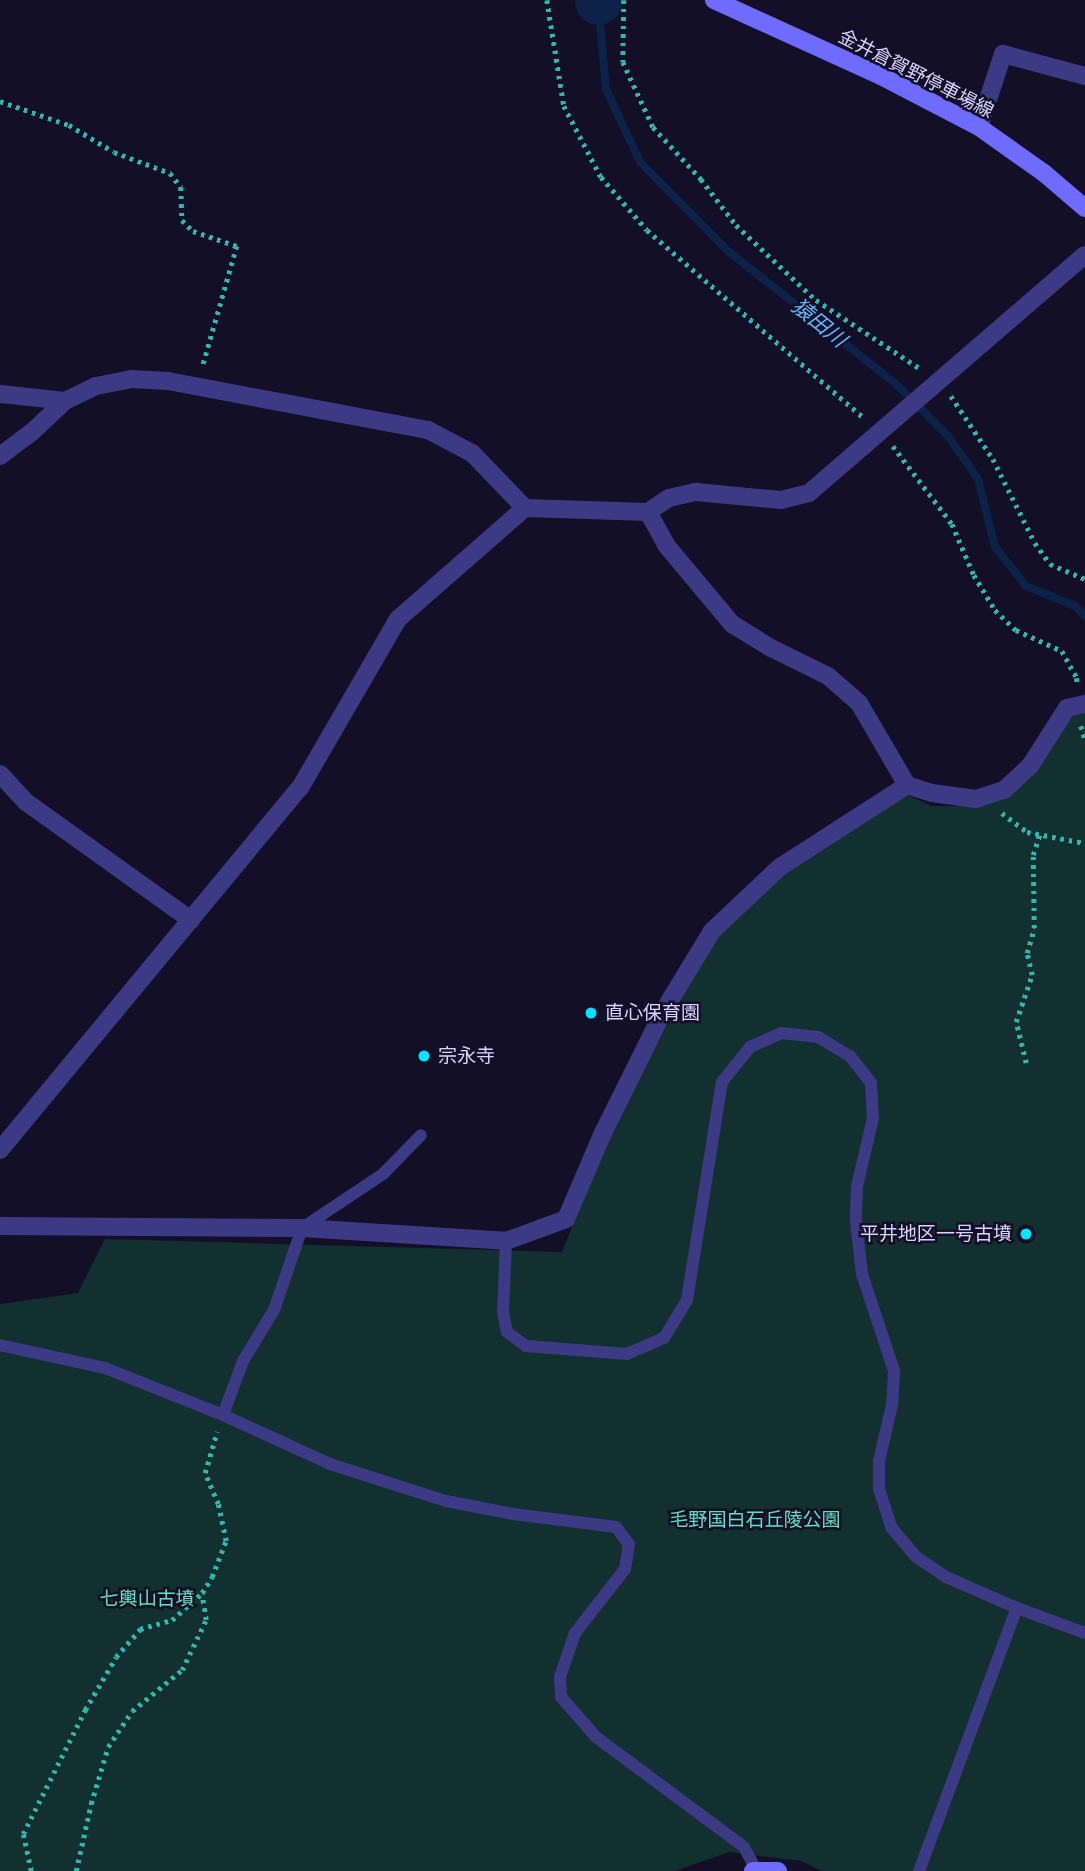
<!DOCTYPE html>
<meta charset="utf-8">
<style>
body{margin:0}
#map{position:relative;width:1085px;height:1871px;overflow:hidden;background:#130f26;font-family:"DejaVu Sans","Noto Sans JP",sans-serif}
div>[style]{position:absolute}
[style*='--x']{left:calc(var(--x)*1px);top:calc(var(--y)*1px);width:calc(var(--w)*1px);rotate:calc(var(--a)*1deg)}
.green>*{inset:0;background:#12302f}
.stream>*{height:8px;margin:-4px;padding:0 4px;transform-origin:4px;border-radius:4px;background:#0c2248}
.river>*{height:47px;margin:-23.5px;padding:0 23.5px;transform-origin:23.5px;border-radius:23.5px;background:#0c2248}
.path>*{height:4.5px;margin-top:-2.25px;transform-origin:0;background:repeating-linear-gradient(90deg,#2fb8b0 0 3.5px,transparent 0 8.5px)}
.lane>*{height:12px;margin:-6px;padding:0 6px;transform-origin:6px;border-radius:6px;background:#3d3a85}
.street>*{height:18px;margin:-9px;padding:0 9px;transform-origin:9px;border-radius:9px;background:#3d3a85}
.secondary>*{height:18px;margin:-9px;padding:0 9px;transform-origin:9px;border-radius:9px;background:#6f6bff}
.dots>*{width:19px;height:19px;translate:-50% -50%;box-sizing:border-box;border:4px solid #130f26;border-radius:50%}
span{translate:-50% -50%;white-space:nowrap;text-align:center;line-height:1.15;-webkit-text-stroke:5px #130f26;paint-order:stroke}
.street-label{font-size:19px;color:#d9d4ff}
.poi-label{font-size:19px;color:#d9d4ff}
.left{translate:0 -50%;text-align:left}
.right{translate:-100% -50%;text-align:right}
.park-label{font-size:19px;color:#5fe0c0}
.water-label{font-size:21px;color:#62b6ff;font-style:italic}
</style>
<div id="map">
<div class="green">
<i style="clip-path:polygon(1078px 709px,1085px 709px,1085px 1871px,822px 1871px,801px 1861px,729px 1852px,675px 1871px,0 1871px,0 1304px,78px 1293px,105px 1239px,562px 1252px,608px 1136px,717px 932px,785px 871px,906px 794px,931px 806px,980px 806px,1037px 766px)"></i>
</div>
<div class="stream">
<i style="--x:598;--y:1;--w:88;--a:84.8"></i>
<i style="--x:606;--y:89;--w:81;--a:65"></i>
<i style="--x:640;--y:162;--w:125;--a:45.3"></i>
<i style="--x:728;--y:251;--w:216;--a:38.4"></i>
<i style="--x:897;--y:385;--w:72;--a:45"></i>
<i style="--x:948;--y:436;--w:52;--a:55.1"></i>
<i style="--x:978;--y:479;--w:70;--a:76"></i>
<i style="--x:995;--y:547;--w:50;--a:51.5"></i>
<i style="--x:1026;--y:586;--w:53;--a:22.2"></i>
<i style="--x:1075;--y:606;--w:14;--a:45"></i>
</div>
<div class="river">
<i style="--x:598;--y:1;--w:1;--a:-90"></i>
</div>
<div class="path">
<i style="--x:547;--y:0;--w:107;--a:80.9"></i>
<i style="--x:564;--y:106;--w:80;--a:62.5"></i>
<i style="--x:601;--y:177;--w:70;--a:49"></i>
<i style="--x:647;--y:230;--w:287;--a:40.9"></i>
<i style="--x:624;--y:0;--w:62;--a:90.9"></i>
<i style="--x:623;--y:62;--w:72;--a:65.2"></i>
<i style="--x:653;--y:127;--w:71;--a:47.3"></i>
<i style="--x:701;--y:179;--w:58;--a:52.7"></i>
<i style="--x:736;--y:225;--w:110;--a:43.2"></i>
<i style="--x:816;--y:300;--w:127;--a:33.4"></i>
<i style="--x:0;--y:101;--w:73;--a:19.2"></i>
<i style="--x:69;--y:125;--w:52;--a:31"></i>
<i style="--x:114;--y:152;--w:60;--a:20.6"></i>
<i style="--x:170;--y:173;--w:18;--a:52"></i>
<i style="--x:181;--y:187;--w:33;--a:88"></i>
<i style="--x:182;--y:220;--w:16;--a:45"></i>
<i style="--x:193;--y:231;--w:46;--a:18.8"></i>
<i style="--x:237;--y:246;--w:124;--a:105.9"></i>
<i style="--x:951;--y:396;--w:76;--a:56.3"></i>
<i style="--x:993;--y:459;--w:94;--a:63.4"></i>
<i style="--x:1035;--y:543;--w:26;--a:54"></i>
<i style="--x:1050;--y:564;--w:38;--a:23"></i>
<i style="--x:893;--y:446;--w:98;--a:52.9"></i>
<i style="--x:952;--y:524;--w:56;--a:66.7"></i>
<i style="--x:974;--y:575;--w:41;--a:59"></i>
<i style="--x:995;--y:610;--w:29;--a:44"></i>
<i style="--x:1016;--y:630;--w:51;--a:24.5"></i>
<i style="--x:1062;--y:651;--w:31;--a:61"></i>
<i style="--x:1077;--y:678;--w:8;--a:90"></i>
<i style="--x:1081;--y:726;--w:14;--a:73"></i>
<i style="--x:1002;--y:813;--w:31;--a:37"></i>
<i style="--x:1027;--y:832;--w:59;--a:10.7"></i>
<i style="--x:1026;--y:1063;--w:42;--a:-103.7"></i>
<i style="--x:1016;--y:1022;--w:50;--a:-71.2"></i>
<i style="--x:1032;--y:975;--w:23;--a:-103"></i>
<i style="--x:1027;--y:953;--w:26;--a:-74"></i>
<i style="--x:1034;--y:928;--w:73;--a:-90.8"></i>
<i style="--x:1033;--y:855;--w:22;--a:-72"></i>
<i style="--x:31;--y:1871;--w:38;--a:-102"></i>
<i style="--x:23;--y:1834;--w:139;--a:-63.4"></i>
<i style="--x:85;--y:1710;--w:61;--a:-59.7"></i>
<i style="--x:116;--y:1657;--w:37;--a:-49"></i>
<i style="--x:140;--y:1629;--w:33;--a:-16"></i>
<i style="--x:172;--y:1620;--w:40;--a:-42"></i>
<i style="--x:202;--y:1593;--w:19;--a:-58"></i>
<i style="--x:212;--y:1577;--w:39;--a:-69"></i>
<i style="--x:226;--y:1541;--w:38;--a:-102"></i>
<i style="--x:218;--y:1504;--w:34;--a:-113"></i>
<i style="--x:205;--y:1473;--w:43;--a:-73.7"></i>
<i style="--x:76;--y:1871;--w:69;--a:-77.4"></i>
<i style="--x:91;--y:1804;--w:59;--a:-73.4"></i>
<i style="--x:108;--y:1747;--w:43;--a:-56.3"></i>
<i style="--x:132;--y:1711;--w:65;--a:-39.4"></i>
<i style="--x:182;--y:1670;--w:55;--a:-64.4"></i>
<i style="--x:206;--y:1620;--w:26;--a:-99"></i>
</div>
<div class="lane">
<i style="--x:506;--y:1241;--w:71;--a:92.4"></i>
<i style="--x:503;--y:1312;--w:20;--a:79"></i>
<i style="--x:507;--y:1332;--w:24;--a:36"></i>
<i style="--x:526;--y:1346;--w:101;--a:4.5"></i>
<i style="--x:627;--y:1354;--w:40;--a:-23.4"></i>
<i style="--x:664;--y:1338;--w:44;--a:-58.8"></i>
<i style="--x:687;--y:1300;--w:221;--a:-80.9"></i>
<i style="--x:722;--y:1082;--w:45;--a:-51.3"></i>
<i style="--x:750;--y:1047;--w:34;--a:-24"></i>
<i style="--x:781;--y:1033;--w:37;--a:6"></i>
<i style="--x:818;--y:1037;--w:37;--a:31"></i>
<i style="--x:850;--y:1056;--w:34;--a:52"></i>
<i style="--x:871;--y:1083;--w:35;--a:87"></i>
<i style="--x:873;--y:1118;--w:70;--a:103.2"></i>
<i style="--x:857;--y:1186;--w:36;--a:92"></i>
<i style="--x:856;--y:1222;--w:52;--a:83.4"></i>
<i style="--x:862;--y:1274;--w:102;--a:71.7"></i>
<i style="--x:894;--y:1371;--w:34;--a:93"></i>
<i style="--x:892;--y:1405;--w:57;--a:103.1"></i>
<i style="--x:879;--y:1461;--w:28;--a:90"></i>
<i style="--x:879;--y:1489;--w:40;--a:72"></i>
<i style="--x:891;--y:1527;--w:38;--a:50"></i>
<i style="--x:915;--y:1556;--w:37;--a:34"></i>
<i style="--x:946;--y:1577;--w:77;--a:23.6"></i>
<i style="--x:0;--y:1345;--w:107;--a:12.4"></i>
<i style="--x:105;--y:1368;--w:127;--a:21.7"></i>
<i style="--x:223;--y:1415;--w:118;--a:24.6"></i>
<i style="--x:330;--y:1464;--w:122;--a:17.7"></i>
<i style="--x:446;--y:1501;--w:68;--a:11"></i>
<i style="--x:513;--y:1514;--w:104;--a:7.2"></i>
<i style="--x:616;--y:1527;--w:21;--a:53"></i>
<i style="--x:629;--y:1544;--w:25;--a:99"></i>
<i style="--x:625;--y:1569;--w:81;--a:128"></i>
<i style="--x:575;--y:1633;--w:46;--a:108.8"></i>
<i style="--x:560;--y:1677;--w:20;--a:87"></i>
<i style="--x:561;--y:1697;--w:53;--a:48.8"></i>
<i style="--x:596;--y:1737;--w:184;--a:36.6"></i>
<i style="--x:744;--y:1847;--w:26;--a:62"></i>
<i style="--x:223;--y:1415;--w:58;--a:-69.7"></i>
<i style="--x:243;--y:1361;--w:60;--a:-58.7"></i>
<i style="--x:274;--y:1310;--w:87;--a:-71.1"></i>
<i style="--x:302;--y:1228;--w:97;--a:-33.7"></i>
<i style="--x:383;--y:1174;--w:54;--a:-45.7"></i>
<i style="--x:919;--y:1871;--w:281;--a:-69.6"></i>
<i style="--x:1017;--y:1608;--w:72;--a:20.2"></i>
</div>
<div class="street">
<i style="--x:979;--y:127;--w:77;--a:-71.8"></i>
<i style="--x:1003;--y:54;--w:85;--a:15"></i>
<i style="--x:0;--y:394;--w:65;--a:6.1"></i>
<i style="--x:0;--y:456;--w:39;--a:-37"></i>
<i style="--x:31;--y:433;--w:47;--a:-43.3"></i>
<i style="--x:65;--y:401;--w:34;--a:-26"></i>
<i style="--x:96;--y:386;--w:36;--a:-11"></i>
<i style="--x:131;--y:379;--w:37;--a:3"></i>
<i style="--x:168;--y:381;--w:265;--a:10.7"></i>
<i style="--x:428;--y:430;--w:50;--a:27.6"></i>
<i style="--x:472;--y:453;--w:76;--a:46.1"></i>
<i style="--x:648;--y:512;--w:38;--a:61"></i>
<i style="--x:666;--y:545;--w:103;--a:50.1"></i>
<i style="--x:732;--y:624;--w:46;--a:31.6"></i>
<i style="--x:771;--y:648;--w:64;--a:26.2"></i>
<i style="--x:828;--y:676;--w:41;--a:41.1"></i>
<i style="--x:859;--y:703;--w:95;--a:59.7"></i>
<i style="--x:907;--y:785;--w:26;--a:18"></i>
<i style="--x:932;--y:793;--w:44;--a:7.8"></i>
<i style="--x:976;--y:799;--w:29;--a:-18"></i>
<i style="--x:1004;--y:790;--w:35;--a:-43"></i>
<i style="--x:1030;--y:766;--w:69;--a:-57.5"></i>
<i style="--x:1067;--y:708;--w:18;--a:-13"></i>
<i style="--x:0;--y:774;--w:38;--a:47"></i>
<i style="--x:26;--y:802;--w:203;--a:35.6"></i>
<i style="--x:0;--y:1150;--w:470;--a:-50.4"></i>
<i style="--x:300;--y:788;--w:195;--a:-59.9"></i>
<i style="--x:398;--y:619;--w:169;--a:-41.2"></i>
<i style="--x:525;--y:508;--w:123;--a:1.9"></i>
<i style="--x:648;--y:512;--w:25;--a:-34"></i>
<i style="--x:669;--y:498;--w:28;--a:-13"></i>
<i style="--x:696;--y:492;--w:85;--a:5.4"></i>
<i style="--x:781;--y:500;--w:29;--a:-14"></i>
<i style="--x:809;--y:493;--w:364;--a:-40.8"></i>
<i style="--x:0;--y:1226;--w:302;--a:0.4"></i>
<i style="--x:302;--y:1228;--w:204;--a:3.6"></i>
<i style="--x:506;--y:1241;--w:64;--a:-20.1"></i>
<i style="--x:566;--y:1219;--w:91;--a:-66.8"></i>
<i style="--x:602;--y:1135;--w:140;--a:-63.6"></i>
<i style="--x:664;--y:1010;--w:92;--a:-58.7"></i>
<i style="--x:712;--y:931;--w:93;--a:-43.3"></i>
<i style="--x:780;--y:867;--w:151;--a:-32.8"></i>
</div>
<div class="secondary">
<i style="--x:714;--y:0;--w:183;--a:24.5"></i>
<i style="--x:881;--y:76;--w:110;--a:27.5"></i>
<i style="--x:979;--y:127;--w:80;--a:35.3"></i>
<i style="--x:1044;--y:173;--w:54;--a:40.5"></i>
<i style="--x:753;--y:1871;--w:25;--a:0"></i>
</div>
<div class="dots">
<i style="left:591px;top:1013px;background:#00e5ff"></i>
<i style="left:424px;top:1056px;background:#00e5ff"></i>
<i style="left:1026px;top:1234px;background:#00e5ff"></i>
</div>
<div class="street-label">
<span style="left:916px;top:74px;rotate:27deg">金井倉賀野停車場線</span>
</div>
<div class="poi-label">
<span class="left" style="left:605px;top:1013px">直心保育園</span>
<span class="left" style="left:438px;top:1056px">宗永寺</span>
<span class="right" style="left:1012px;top:1234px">平井地区一号古墳</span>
</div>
<div class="park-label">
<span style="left:755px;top:1520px">毛野国白石丘陵公園</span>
<span style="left:147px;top:1599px">七輿山古墳</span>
</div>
<div class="water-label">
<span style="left:819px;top:323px;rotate:39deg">猿田川</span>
</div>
</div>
